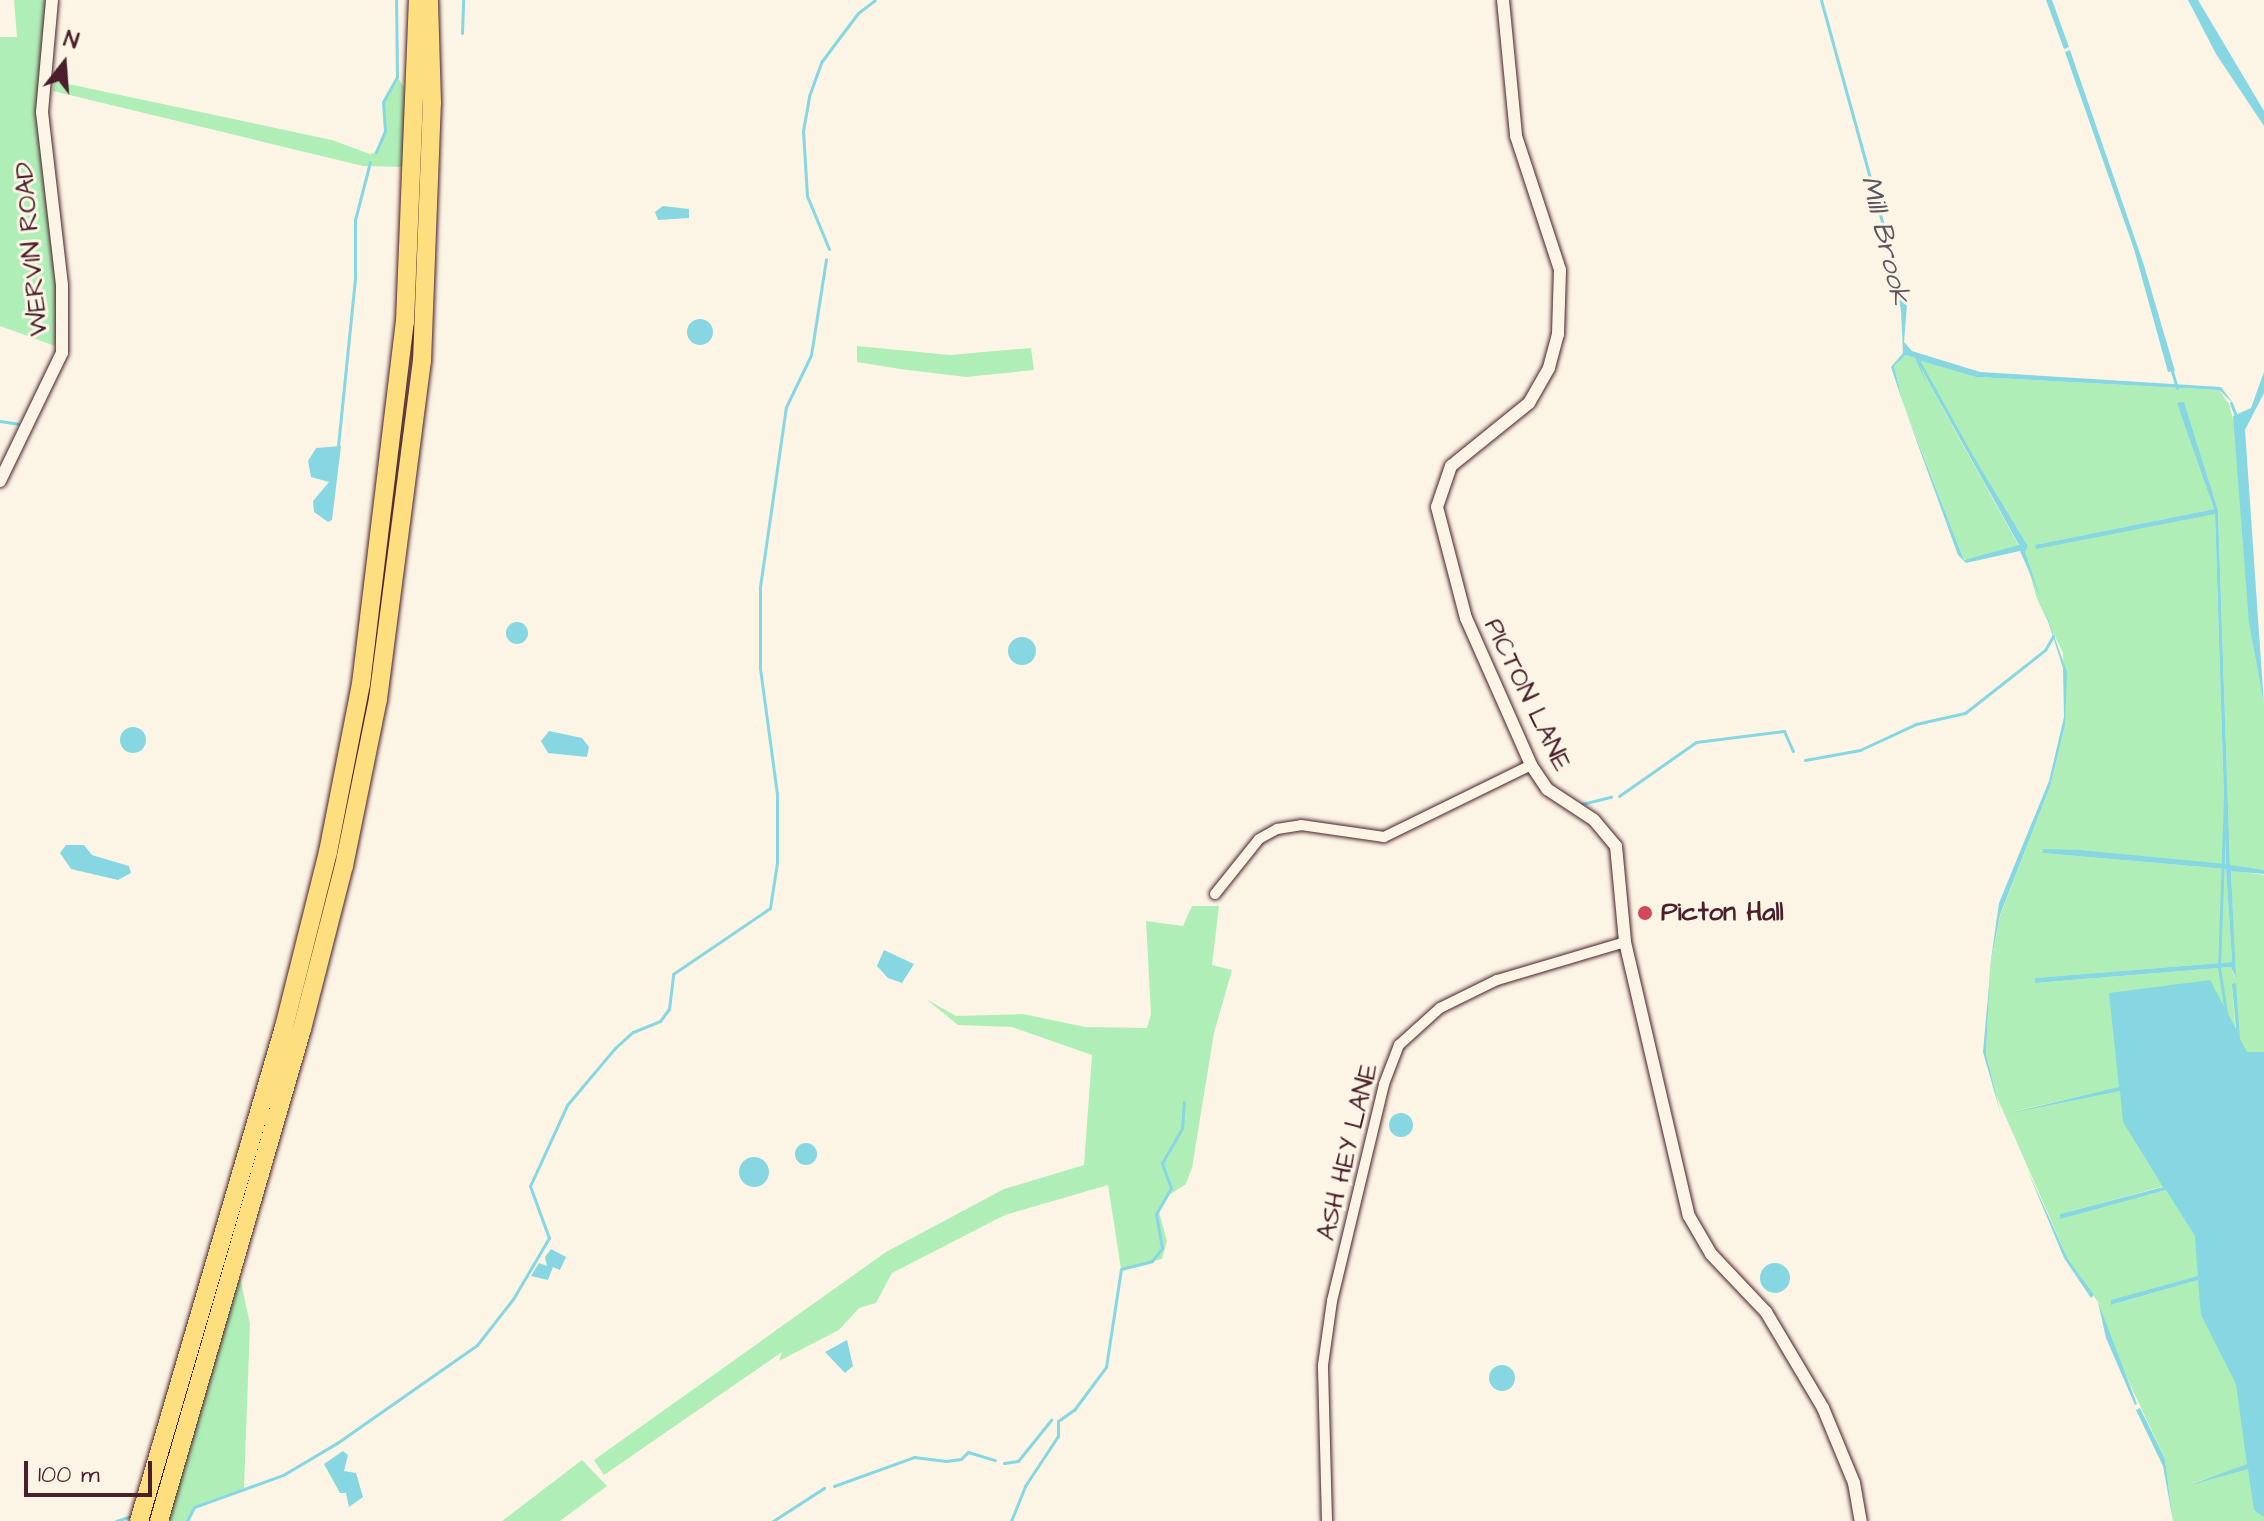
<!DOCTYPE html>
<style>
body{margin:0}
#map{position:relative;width:2264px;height:1521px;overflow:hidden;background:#fcf5e5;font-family:"Architects Daughter",sans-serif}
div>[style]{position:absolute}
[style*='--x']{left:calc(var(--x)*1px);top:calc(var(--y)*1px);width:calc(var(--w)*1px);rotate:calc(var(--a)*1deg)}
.green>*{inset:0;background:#afefb7}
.water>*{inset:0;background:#86d7e1}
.round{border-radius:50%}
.stream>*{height:3px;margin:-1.5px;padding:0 1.5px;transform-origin:1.5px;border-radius:1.5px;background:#86d7e1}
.roads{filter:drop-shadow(0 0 2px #4a1f2b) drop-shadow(0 0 2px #4a1f2b)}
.minor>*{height:10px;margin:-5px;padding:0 5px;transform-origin:5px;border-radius:5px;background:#fcf5e5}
.tertiary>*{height:12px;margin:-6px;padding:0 6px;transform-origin:6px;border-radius:6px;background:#fcf5e5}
.motorway>*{height:18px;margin:-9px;padding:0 9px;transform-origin:9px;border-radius:9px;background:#fedf80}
.dots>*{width:22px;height:22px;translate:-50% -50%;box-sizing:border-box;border:4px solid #fcf5e5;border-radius:50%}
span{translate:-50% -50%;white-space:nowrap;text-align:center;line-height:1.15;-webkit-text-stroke:6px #fcf5e5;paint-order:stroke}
.street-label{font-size:26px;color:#4a1f2b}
.poi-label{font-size:26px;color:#4a1f2b;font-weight:700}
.left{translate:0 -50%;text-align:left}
.water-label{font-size:28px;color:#5c5662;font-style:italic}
.north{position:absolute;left:24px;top:24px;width:80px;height:80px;-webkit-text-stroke:6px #fcf5e5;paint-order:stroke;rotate:17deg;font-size:22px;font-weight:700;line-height:32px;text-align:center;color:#4a1f2b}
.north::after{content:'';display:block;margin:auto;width:28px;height:36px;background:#4a1f2b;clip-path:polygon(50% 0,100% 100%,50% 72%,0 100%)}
.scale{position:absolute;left:24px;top:1461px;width:128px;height:36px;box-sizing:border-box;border:4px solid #4a1f2b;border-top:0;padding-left:10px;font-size:24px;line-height:28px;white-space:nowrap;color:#4a1f2b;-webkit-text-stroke:6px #fcf5e5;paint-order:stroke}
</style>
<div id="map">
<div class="green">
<i style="clip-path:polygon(14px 0,48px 0,36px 115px,59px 300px,55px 346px,0 326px,0 37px,17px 37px)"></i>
<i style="clip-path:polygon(397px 77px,404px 87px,406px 167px,363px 166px,53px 91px,54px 81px,332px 140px,370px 154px,376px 152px,385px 132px,383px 102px)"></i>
<i style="clip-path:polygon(857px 346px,950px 355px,1031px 348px,1034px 370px,966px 377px,900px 369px,857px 362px)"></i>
<i style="clip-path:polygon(1906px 355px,1915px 358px,1931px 385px,1917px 359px,1976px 377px,2219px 390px,2229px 404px,2238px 438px,2253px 645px,2264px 705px,2264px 870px,2230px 866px,2218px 510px,2184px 403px,2178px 403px,2214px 509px,2036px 545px,2215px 513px,2226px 865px,2081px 850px,2042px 853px,2226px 869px,2232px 962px,2036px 978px,2035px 983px,2231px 967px,2235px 978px,2231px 870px,2264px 875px,2264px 1055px,2242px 1060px,2232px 984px,2238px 1061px,2006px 1113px,2210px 1071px,2191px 1179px,2060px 1214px,2061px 1218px,2264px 1164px,2264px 1258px,2111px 1301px,2112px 1305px,2218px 1274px,2264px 1460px,2187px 1485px,2264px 1464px,2264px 1521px,2173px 1521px,2165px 1459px,2115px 1352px,2098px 1302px,2068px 1259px,1996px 1095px,1986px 1054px,1990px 967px,2000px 916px,2050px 787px,2065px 726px,2063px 653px,2037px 599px,2024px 552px,2028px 546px,1933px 391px,2019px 546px,1964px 560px,1903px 403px,1894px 366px)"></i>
<i style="clip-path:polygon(1192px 906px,1219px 906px,1212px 965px,1232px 970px,1214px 1033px,1192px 1168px,1186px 1184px,1169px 1195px,1159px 1212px,1167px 1241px,1162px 1259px,1121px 1269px,1108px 1185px,1005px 1215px,892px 1273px,876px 1303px,859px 1308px,839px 1330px,779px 1361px,782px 1352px,604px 1475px,594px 1460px,886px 1252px,1004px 1189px,1084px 1165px,1092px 1055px,1012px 1027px,958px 1025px,926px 999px,956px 1016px,1023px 1014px,1085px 1027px,1147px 1028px,1151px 1014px,1146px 921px,1183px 926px)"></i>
<i style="clip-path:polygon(240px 1277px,250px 1324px,244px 1488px,194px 1506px,187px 1521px,168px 1521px)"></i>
<i style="clip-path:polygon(582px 1460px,607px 1486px,560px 1521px,502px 1521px)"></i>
</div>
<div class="water">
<i style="clip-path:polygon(2046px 0,2052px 0,2069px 47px,2064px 49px)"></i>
<i style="clip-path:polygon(2188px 0,2198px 0,2264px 111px,2264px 126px,2216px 54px)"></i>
<i style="clip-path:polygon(2070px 50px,2143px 262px,2175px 371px,2168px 372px,2134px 249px,2065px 52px)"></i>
<i style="clip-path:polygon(663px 206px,689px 209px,689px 218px,658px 220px,655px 212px)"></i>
<i style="clip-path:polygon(1885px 226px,1907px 305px,1904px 342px,1912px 351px,1980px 372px,2221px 387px,2233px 403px,2219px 390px,1976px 377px,1918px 360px,1928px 387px,1915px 358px,1906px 355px,1894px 366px,1903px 403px,1891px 367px,1903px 353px,1901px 311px)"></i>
<i class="round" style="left:687px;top:319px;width:26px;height:26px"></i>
<i style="clip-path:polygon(2264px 372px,2264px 393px,2245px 430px,2264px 705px,2249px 623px,2233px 416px,2251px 408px)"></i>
<i style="clip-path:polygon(1933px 390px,2028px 546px,2025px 552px,2040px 597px,2020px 551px,1966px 563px,1958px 555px,1905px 409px,1964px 560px,2019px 545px)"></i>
<i style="clip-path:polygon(2184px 402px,2218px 510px,2230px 865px,2264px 870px,2264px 874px,2231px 871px,2236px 978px,2231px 967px,2035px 983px,2035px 978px,2232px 962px,2226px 869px,2042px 853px,2043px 849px,2081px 850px,2226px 864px,2215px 514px,2036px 549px,2035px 545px,2214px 509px,2177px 403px)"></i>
<i style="clip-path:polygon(341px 446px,332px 520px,328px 522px,314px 512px,313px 501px,329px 482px,311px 477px,308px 461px,316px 448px)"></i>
<i style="clip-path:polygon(2043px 605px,2067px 672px,2065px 726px,2050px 787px,2000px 915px,1990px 967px,1999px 903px,2049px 781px,2064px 717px,2063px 668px)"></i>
<i class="round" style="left:506px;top:622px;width:22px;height:22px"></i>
<i class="round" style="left:1008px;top:637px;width:28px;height:28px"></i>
<i class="round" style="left:120px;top:727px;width:26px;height:26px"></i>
<i style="clip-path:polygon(549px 731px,582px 738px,589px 747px,587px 757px,548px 753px,541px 741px)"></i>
<i style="clip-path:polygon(66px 845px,84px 845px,92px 855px,129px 866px,131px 873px,118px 880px,71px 869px,60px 853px)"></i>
<i style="clip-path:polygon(884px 950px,914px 964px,902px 983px,888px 978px,877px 966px)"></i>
<i style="clip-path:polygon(1990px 974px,1986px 1054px,2001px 1115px,1983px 1052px)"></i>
<i style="clip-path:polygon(2210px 980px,2236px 1029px,2232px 984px,2236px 983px,2240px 1039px,2247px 1052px,2264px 1052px,2264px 1517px,2254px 1510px,2248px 1469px,2187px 1486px,2247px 1464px,2236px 1384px,2201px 1315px,2198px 1280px,2111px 1305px,2111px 1300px,2198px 1276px,2195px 1236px,2166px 1190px,2060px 1219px,2060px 1214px,2163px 1187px,2123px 1122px,2120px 1091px,2006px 1114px,2119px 1087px,2109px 993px)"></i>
<i class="round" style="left:1389px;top:1113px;width:24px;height:24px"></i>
<i class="round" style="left:795px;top:1143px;width:22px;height:22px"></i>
<i class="round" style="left:739px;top:1157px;width:30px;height:30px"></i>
<i style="clip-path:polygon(2027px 1169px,2068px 1259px,2094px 1295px,2091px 1298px,2064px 1258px)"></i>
<i style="clip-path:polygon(551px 1249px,566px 1257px,560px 1270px,553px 1267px,548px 1280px,531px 1276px,539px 1263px,547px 1266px,545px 1257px)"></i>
<i class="round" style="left:1760px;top:1263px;width:30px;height:30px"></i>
<i style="clip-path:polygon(2098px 1302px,2137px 1404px,2135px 1405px,2106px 1338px)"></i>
<i style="clip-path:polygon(847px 1340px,853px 1366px,845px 1373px,825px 1352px)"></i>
<i class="round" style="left:1489px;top:1365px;width:26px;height:26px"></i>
<i style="clip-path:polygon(2140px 1408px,2165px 1459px,2173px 1521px,2163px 1466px,2136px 1410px)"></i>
<i style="clip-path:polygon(343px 1451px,348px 1455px,344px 1471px,356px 1473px,363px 1497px,349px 1507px,346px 1493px,340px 1493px,324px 1464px)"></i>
</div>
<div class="stream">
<i style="--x:1821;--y:0;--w:237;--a:74.6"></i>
<i style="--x:462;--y:33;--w:33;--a:-88"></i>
<i style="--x:376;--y:152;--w:23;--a:-67"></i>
<i style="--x:385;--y:131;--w:29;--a:-94"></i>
<i style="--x:383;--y:102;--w:29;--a:-61"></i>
<i style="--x:397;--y:77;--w:77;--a:-90.7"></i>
<i style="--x:829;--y:249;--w:57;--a:-112.5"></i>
<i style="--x:807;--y:196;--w:65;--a:-93.5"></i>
<i style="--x:803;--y:131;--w:36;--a:-80"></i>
<i style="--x:809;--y:96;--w:37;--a:-70"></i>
<i style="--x:822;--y:61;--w:60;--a:-53.1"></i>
<i style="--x:858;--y:13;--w:21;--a:-37"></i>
<i style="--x:1917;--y:358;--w:149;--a:61"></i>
<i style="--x:2171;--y:368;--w:21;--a:73"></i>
<i style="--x:2231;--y:403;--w:17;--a:69"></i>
<i style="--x:0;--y:421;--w:18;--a:9"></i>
<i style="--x:338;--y:446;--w:169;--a:-84.2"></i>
<i style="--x:355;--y:278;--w:58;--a:-90"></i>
<i style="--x:355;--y:220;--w:60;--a:-75.5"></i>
<i style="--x:1805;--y:760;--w:56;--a:-10.3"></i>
<i style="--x:1860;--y:750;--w:62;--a:-24.9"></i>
<i style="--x:1916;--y:724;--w:50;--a:-12.7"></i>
<i style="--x:1965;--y:713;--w:102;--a:-38.2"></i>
<i style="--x:2045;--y:650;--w:16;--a:-60"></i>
<i style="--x:1619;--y:796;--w:94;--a:-35"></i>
<i style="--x:1696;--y:742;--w:89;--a:-7.1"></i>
<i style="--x:1784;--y:731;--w:22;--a:66"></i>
<i style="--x:2225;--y:797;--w:170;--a:92"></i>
<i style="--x:2219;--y:967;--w:46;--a:81.2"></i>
<i style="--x:1582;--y:804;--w:30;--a:-14"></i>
<i style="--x:1004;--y:1463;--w:14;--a:-8"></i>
<i style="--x:1018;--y:1461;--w:53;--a:-51.2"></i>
<i style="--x:834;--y:1486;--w:85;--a:-19.9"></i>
<i style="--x:914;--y:1457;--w:32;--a:7"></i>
<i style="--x:946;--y:1461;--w:15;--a:-8"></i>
<i style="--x:961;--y:1459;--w:10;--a:-45"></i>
<i style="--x:968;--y:1452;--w:28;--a:17"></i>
<i style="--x:116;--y:1521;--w:16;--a:-18"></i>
<i style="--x:187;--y:1521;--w:16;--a:-63"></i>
<i style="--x:194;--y:1507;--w:95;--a:-19.8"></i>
<i style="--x:283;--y:1475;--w:63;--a:-30.7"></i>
<i style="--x:337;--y:1443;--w:171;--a:-35"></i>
<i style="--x:477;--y:1345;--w:58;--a:-52"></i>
<i style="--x:513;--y:1299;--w:71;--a:-59.5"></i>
<i style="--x:549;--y:1238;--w:55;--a:-110.1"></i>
<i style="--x:530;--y:1186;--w:89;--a:-65.4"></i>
<i style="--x:567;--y:1105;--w:75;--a:-49.9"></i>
<i style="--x:615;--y:1048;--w:24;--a:-42"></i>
<i style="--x:633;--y:1032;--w:29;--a:-22"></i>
<i style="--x:660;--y:1021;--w:15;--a:-53"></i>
<i style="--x:669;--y:1009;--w:35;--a:-83"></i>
<i style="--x:673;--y:974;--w:117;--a:-34.2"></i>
<i style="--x:770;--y:908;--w:46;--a:-81.2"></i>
<i style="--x:777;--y:863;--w:69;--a:-90"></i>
<i style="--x:777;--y:794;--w:127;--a:-97.7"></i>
<i style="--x:760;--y:668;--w:81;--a:-90"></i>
<i style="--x:760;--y:587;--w:182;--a:-81.8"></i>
<i style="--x:786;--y:407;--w:58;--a:-64.3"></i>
<i style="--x:811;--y:355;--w:97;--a:-81.1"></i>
<i style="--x:773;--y:1521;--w:61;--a:-32.9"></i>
<i style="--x:1011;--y:1521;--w:38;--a:-68"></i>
<i style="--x:1025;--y:1486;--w:60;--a:-56.6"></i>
<i style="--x:1058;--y:1436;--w:15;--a:-90"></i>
<i style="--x:1058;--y:1421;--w:19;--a:-35"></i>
<i style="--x:1074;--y:1410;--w:54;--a:-53.3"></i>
<i style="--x:1106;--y:1367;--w:99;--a:-81.3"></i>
<i style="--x:1121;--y:1269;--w:32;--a:-14"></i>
<i style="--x:1152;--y:1261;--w:16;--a:-52"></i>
<i style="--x:1162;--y:1248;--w:35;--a:-100"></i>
<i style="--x:1156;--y:1214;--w:30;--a:-60"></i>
<i style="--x:1171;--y:1188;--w:27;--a:-110"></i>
<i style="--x:1162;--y:1163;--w:39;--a:-60"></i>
<i style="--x:1182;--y:1129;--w:27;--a:-86"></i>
</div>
<div class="roads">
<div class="minor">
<i style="--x:1215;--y:894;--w:70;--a:-51.3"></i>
<i style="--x:1259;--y:839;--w:21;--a:-29"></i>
<i style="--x:1277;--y:829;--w:24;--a:-9"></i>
<i style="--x:1301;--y:825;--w:84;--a:8.2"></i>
<i style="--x:1384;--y:837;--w:164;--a:-26.1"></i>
<i style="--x:1327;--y:1521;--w:156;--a:-91.5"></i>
<i style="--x:1323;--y:1365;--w:65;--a:-82"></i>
<i style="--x:1332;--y:1301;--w:223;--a:-76.5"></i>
<i style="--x:1384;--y:1084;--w:42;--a:-69"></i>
<i style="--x:1399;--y:1045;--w:55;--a:-42.1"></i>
<i style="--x:1440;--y:1008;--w:64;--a:-26.2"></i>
<i style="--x:1497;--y:980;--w:134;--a:-16.5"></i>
</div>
<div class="tertiary">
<i style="--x:1503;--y:0;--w:137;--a:84.5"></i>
<i style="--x:1516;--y:136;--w:141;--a:71.8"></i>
<i style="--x:1560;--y:270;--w:64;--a:91.8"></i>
<i style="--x:1558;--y:334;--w:35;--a:105"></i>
<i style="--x:1549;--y:368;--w:40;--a:119.7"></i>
<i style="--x:1529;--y:403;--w:100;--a:141.1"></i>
<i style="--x:1451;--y:466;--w:43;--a:108.9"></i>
<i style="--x:1437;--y:507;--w:115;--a:75.4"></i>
<i style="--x:1466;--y:618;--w:161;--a:66.1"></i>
<i style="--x:1531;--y:765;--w:29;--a:56"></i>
<i style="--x:1547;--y:789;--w:56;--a:33.4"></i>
<i style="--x:1594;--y:820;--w:34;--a:50"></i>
<i style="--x:1616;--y:846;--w:96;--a:84.6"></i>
<i style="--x:1625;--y:942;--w:281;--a:76.9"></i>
<i style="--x:1689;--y:1216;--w:44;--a:59.9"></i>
<i style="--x:1711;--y:1254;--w:80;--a:46.5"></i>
<i style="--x:1766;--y:1312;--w:112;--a:59.3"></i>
<i style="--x:1823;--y:1408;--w:81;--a:67.5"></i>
<i style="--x:1854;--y:1483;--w:39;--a:80"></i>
<i style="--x:0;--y:481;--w:142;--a:-64.2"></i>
<i style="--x:62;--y:353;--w:68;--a:-90"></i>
<i style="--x:62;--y:285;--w:174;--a:-96.6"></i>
<i style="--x:42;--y:112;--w:112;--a:-84.9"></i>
</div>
<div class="motorway">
<i style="--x:139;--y:1521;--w:515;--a:-73.64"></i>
<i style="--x:284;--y:1027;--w:180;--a:-75.9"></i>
<i style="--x:328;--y:852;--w:171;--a:-78.9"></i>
<i style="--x:361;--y:684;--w:365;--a:-83.1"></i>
<i style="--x:405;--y:322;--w:322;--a:-87.7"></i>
<i style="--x:159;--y:1521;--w:512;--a:-73.79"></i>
<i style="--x:302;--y:1029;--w:168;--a:-75.6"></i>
<i style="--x:344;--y:866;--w:170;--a:-78.5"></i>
<i style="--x:378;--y:699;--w:341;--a:-82.6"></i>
<i style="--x:422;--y:361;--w:258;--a:-87.8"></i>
<i style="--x:432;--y:103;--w:103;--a:-91.7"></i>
</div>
</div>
<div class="dots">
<i style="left:1645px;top:913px;background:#d1495b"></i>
</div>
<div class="street-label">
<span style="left:32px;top:249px;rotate:-95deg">WERVIN ROAD</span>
<span style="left:1527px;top:695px;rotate:64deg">PICTON LANE</span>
<span style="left:1348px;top:1152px;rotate:-76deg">ASH HEY LANE</span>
</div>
<div class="poi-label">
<span class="left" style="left:1661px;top:913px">Picton Hall</span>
</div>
<div class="water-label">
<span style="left:1885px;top:240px;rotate:76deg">Mill Brook</span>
</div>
<div class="north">N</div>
<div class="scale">100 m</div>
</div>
